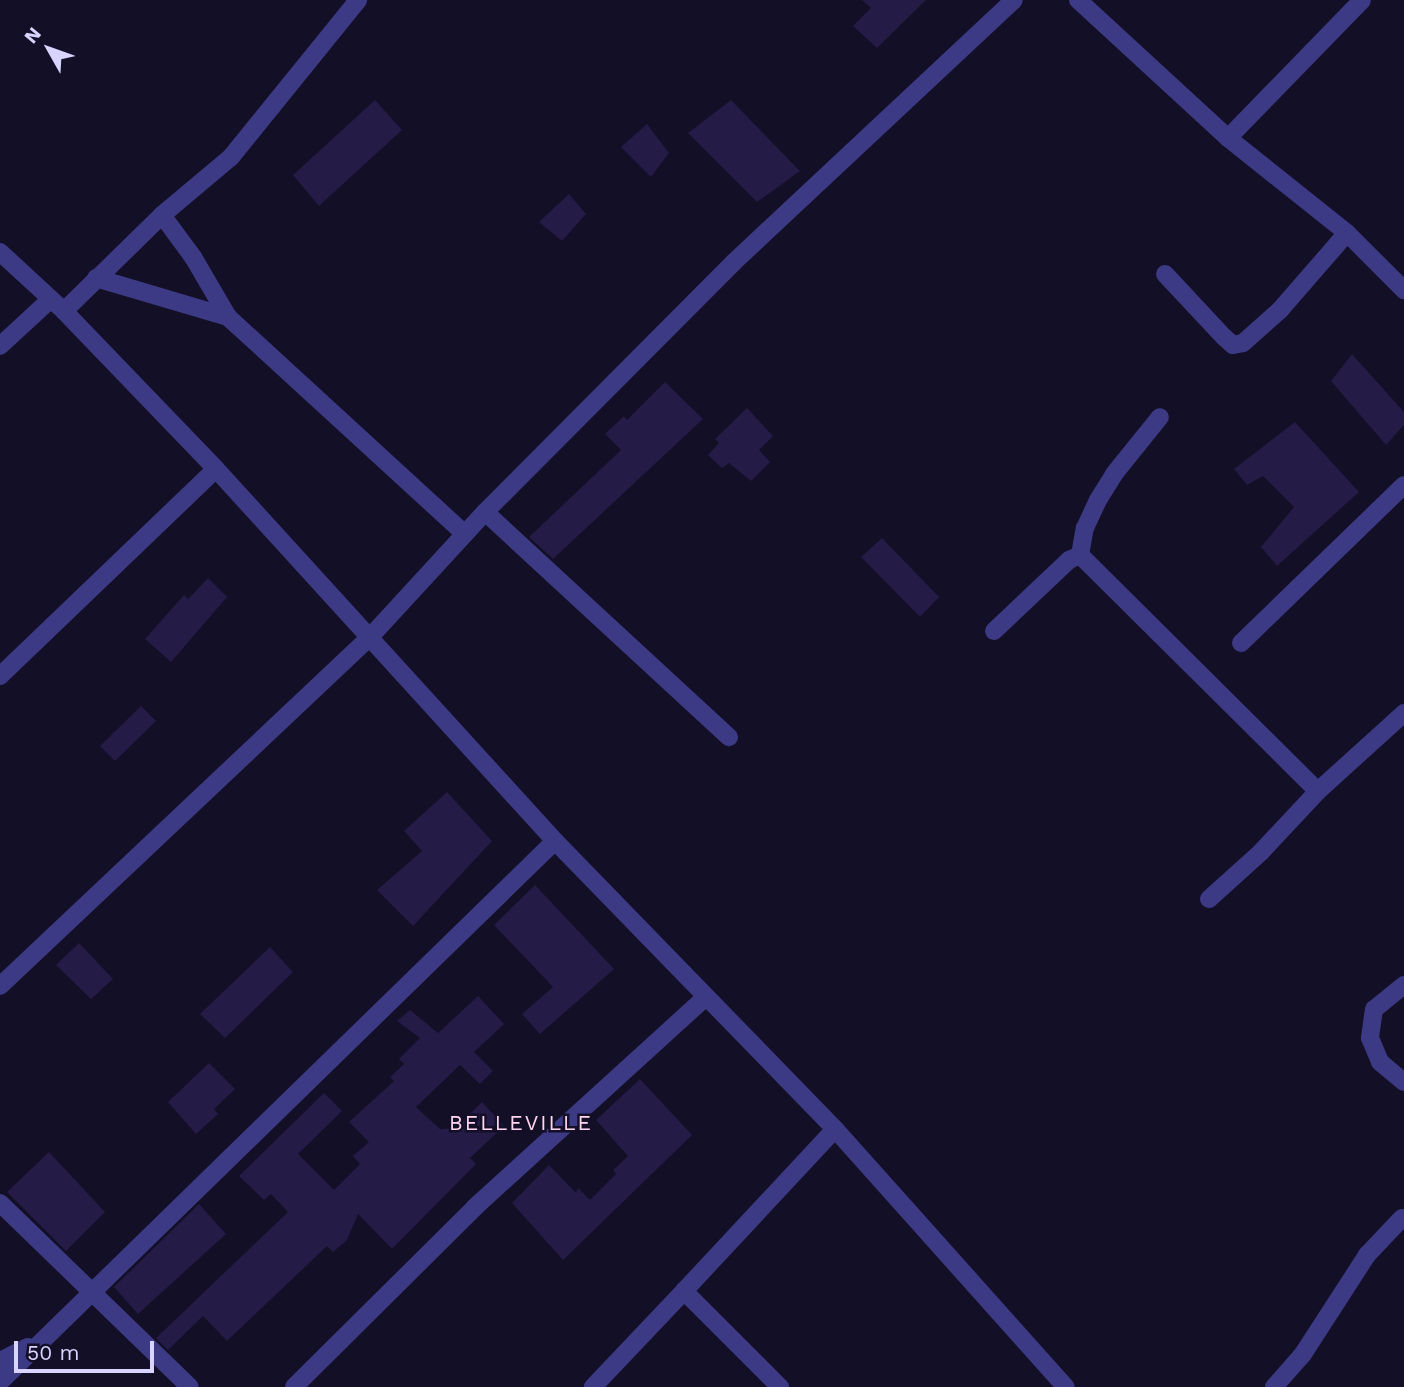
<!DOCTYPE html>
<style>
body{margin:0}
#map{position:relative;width:1404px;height:1387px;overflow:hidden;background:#130f26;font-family:"Work Sans",sans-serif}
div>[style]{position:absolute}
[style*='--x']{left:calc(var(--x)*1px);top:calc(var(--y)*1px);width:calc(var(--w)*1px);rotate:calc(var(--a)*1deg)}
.building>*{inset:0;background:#241b47}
.minor>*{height:18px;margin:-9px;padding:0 9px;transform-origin:9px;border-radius:9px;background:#3d3a85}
span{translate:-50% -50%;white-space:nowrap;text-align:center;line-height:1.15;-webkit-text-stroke:5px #130f26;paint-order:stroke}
.neighbourhood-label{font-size:21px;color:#ffd6f0;letter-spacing:2px}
.north{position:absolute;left:14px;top:14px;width:70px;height:70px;-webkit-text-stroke:5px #130f26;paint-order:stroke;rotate:310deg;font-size:19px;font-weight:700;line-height:28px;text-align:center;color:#d9d4ff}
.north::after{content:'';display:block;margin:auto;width:24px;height:32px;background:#d9d4ff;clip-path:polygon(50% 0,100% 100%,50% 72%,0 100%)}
.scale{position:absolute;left:14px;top:1341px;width:140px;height:32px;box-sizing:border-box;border:4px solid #d9d4ff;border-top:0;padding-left:9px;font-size:21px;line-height:24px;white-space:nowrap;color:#d9d4ff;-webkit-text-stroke:5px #130f26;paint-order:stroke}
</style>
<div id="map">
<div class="building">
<i style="clip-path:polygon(862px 0,926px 0,877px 48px,853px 26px,871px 8px)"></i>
<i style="clip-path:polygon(375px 100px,402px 130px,319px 206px,293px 175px)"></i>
<i style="clip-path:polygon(731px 100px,800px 171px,757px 202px,688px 133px)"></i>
<i style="clip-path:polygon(647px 124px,669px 153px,651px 177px,621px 147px)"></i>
<i style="clip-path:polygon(569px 194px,586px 214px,562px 241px,539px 222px)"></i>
<i style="clip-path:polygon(1352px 354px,1404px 412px,1404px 425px,1386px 445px,1331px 381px)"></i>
<i style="clip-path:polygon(665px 382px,703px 419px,553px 559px,529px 537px,621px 450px,605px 434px,624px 416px,627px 420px)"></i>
<i style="clip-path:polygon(747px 408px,773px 436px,759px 450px,770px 462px,751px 481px,729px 463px,722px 468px,708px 455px,719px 443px,715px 439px)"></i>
<i style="clip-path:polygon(1295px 422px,1359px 492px,1277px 566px,1261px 547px,1294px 507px,1263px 476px,1247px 485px,1234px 469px)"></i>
<i style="clip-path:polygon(882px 538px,939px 597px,920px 617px,861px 557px)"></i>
<i style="clip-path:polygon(208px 578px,227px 597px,171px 662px,145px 639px,184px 595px,188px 599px)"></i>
<i style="clip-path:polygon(141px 706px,156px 721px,115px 761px,100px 746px)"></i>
<i style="clip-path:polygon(447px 792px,492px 841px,413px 926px,377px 890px,422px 851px,404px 831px)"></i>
<i style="clip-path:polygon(535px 885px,614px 969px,540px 1034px,522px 1014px,553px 987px,494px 925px)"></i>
<i style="clip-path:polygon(79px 943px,113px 979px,91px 999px,56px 965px)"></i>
<i style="clip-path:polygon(270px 947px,293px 972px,225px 1038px,200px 1014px)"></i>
<i style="clip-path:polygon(478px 996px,504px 1024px,474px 1052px,493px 1071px,480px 1084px,460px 1065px,416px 1107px,440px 1129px,455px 1128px,482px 1102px,504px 1126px,470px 1158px,476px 1164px,392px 1249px,358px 1214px,347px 1240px,333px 1252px,327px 1246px,227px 1341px,203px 1316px,168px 1350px,156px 1338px,288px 1212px,271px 1194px,264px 1200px,239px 1176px,324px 1093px,342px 1111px,298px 1154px,334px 1190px,360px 1164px,353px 1156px,369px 1142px,349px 1122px,394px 1081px,390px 1077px,404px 1064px,399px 1059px,420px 1038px,397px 1021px,410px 1010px,438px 1033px)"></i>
<i style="clip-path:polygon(209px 1063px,235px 1089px,214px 1109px,218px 1114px,196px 1134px,168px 1102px)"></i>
<i style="clip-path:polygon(640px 1079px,692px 1135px,563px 1260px,512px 1203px,549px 1165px,576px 1193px,578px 1188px,590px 1200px,616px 1174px,613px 1170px,628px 1156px,596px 1120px)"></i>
<i style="clip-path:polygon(49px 1152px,105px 1212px,66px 1251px,7px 1192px)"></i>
<i style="clip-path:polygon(199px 1204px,226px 1234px,138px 1314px,114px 1287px)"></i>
</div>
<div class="minor">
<i style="--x:1078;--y:0;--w:204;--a:42.6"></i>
<i style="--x:1228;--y:138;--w:152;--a:38.6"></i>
<i style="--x:1347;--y:233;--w:81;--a:45"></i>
<i style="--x:1228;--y:138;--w:192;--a:-45.8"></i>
<i style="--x:162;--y:215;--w:52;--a:53.6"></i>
<i style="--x:193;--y:257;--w:69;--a:59.7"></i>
<i style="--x:0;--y:252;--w:87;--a:42.7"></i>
<i style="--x:64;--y:311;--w:219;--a:46.1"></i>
<i style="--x:216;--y:469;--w:503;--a:47.66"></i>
<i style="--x:555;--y:841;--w:402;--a:45.8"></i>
<i style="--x:835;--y:1129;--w:346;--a:48.2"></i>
<i style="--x:1165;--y:274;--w:86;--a:46.9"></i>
<i style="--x:1224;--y:337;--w:12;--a:42"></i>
<i style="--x:1233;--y:345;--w:10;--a:-11"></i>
<i style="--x:1243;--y:343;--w:50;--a:-41.7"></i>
<i style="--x:1280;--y:310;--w:102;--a:-49"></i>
<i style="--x:96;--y:278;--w:138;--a:16.5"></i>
<i style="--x:228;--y:317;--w:321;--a:42.5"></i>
<i style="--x:64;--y:311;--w:137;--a:-44.4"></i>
<i style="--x:162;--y:215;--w:90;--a:-40"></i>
<i style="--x:231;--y:157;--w:202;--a:-51"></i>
<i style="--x:0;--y:346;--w:69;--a:-42.7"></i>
<i style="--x:485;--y:512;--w:332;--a:42.7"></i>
<i style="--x:1080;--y:555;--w:27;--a:-80"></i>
<i style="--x:1085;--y:528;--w:31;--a:-65"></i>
<i style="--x:1098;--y:500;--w:31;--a:-58"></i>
<i style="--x:1114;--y:474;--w:73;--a:-51.1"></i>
<i style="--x:994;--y:631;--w:103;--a:-43.4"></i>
<i style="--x:1069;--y:560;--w:12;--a:-24"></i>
<i style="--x:1080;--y:555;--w:335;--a:44.8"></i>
<i style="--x:1241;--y:643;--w:227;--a:-44.1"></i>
<i style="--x:0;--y:676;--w:299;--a:-43.8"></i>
<i style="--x:1209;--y:899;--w:70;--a:-42.1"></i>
<i style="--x:1261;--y:852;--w:83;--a:-46.9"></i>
<i style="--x:1318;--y:791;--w:116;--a:-42.2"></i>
<i style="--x:1404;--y:985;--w:38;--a:141"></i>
<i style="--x:1374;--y:1009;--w:29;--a:98"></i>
<i style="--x:1370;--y:1038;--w:26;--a:67"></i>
<i style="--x:1380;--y:1062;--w:31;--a:40"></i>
<i style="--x:0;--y:986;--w:510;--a:-43.33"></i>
<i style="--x:371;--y:636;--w:168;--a:-47.4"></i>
<i style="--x:485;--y:512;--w:353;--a:-45.1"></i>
<i style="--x:734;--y:262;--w:383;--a:-43.1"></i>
<i style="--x:0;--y:1203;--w:264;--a:44.1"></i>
<i style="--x:0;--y:1361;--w:31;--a:-27"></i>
<i style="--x:0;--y:1382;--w:775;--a:-44.27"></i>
<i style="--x:294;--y:1387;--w:255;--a:-44.8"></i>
<i style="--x:475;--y:1207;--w:312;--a:-42.3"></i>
<i style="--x:593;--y:1387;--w:132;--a:-46.5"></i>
<i style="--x:780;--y:1387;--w:136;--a:-135"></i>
<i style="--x:684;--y:1291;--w:221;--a:-47"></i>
<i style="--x:1274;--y:1387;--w:44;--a:-48.7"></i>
<i style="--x:1303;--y:1354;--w:118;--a:-57.1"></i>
<i style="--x:1367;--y:1255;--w:51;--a:-46.6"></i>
</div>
<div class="neighbourhood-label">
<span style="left:521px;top:1123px">BELLEVILLE</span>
</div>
<div class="north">N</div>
<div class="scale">50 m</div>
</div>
